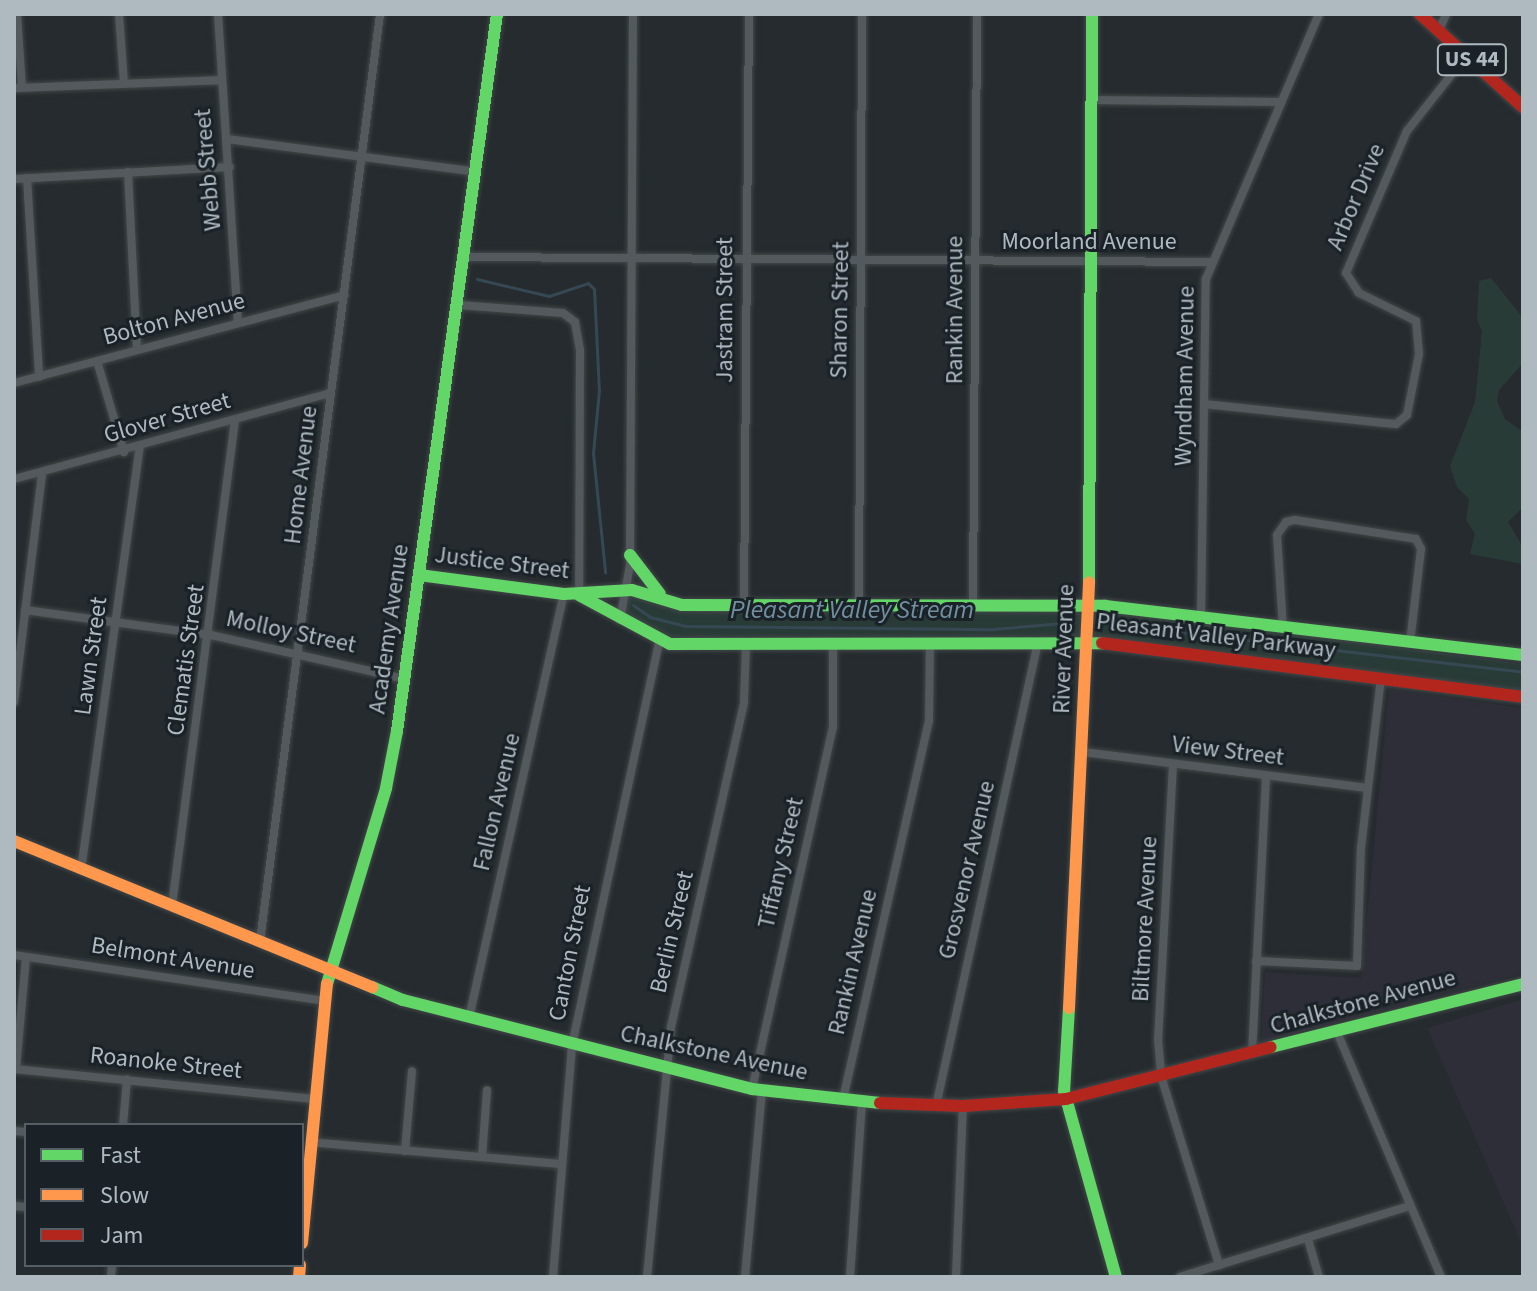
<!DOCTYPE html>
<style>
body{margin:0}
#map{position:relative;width:1537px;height:1291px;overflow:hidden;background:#252b2e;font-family:"Source Sans 3",sans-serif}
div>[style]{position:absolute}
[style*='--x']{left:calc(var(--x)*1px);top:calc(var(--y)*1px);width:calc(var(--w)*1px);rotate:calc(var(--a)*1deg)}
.medical>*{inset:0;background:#2d2e37}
.green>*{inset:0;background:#293b37}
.stream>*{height:3px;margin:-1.5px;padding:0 1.5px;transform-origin:1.5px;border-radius:1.5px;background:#354853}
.roads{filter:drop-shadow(0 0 2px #424749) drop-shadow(0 0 2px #424749)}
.street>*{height:8px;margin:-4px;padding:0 4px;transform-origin:4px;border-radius:4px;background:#54595d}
.fast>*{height:12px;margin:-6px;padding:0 6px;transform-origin:6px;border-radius:6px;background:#63d668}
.slow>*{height:12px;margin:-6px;padding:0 6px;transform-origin:6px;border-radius:6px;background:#ff974d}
.jam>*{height:12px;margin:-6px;padding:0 6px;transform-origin:6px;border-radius:6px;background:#b3261e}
span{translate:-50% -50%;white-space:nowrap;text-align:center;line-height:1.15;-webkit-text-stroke:6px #1a2228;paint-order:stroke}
.shield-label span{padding:2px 6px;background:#1a2228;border:2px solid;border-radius:6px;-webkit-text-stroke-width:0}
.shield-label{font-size:22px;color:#aeb9c0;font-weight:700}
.street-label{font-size:24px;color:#aeb9c0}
.water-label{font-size:26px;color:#728fa0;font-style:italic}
.frame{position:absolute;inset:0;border:16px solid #aeb9c0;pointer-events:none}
.legend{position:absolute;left:24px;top:1123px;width:280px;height:144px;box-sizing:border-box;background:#1a2228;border:2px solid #555e65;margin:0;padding:10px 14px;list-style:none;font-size:24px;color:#aeb9c0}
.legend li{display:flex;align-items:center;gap:16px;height:40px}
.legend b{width:40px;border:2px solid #555e65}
</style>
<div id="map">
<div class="medical">
<i style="clip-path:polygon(1389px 689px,1523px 708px,1523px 973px,1261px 1042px,1265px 972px,1361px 978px)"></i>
<i style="clip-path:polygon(1523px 999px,1523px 1247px,1427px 1028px)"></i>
</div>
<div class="green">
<i style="clip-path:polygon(1491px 278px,1523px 318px,1523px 363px,1499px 390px,1497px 401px,1505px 419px,1523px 432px,1523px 507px,1508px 522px,1523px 547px,1523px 564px,1470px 554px,1475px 534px,1466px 520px,1469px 499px,1457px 487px,1450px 466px,1475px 402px,1482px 331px,1477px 320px,1479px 281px)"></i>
<i style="clip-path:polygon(626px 589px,667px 606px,1088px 606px,1523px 664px,1523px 699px,1088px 643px,659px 641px,620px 620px)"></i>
</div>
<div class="stream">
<i style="--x:477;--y:279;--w:74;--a:13.3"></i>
<i style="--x:549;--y:296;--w:41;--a:-18.4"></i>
<i style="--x:588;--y:283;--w:8;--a:45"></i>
<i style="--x:594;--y:289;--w:101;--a:87.2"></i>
<i style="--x:599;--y:390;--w:63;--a:95.4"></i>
<i style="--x:593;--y:453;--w:120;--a:84.2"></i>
<i style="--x:633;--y:605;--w:21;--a:35"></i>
<i style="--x:650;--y:617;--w:37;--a:14"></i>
<i style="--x:686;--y:626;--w:307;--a:0.6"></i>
<i style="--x:993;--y:629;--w:81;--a:-4.9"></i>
<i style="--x:1101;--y:623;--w:425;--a:6.6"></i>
</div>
<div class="roads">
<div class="street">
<i style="--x:17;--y:14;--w:73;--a:86.1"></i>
<i style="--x:119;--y:14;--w:69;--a:85.9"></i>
<i style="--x:218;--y:14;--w:309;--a:86.3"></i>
<i style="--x:1439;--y:30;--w:17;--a:-66"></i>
<i style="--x:14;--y:88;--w:207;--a:-2.2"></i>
<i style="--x:1092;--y:100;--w:189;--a:0.6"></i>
<i style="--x:227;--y:139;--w:251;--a:7.5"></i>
<i style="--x:128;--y:172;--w:178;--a:87.1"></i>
<i style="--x:27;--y:178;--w:199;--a:86.5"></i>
<i style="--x:14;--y:179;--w:216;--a:-3.2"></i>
<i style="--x:465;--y:257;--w:745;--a:0.38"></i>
<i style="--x:459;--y:305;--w:104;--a:4.4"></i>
<i style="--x:563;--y:313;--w:15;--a:37"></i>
<i style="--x:575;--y:322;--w:28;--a:80"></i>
<i style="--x:580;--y:350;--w:245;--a:90.2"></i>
<i style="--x:97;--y:361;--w:95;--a:73.5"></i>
<i style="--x:14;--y:383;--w:342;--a:-14.9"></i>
<i style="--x:1204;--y:404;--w:181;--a:6"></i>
<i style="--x:1384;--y:423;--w:12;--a:5"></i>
<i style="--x:1396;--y:424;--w:14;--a:-39"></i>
<i style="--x:1407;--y:415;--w:62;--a:-78.9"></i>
<i style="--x:1419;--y:354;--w:33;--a:-95"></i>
<i style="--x:1416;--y:321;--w:64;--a:-153.8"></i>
<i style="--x:1359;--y:293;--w:24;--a:-123"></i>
<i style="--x:1346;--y:273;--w:155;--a:-66.8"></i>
<i style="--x:1407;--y:131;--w:97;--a:-51.7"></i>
<i style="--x:14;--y:479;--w:328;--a:-15.2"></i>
<i style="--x:744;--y:606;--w:592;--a:-89.52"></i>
<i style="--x:859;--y:607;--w:593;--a:-89.71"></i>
<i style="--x:973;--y:607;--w:593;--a:-89.61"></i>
<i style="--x:25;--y:610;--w:188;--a:7.7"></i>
<i style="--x:211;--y:635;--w:199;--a:12.8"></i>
<i style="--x:1201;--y:618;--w:339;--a:-89.2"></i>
<i style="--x:1206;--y:279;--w:288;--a:-66.9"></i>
<i style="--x:620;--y:620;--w:56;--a:-79.7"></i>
<i style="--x:630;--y:565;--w:551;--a:-89.69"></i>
<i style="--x:1283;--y:628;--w:93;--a:-93.7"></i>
<i style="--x:1277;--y:535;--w:16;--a:-55"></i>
<i style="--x:1286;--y:522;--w:9;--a:-13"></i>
<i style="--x:1295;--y:520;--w:122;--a:8.9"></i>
<i style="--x:1416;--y:539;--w:11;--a:63"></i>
<i style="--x:1421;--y:549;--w:95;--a:96.7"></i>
<i style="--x:14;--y:702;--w:230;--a:-83"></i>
<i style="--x:1083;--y:752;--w:287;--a:7.2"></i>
<i style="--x:1173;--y:764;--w:275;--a:93.1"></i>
<i style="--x:1158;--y:1039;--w:37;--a:85"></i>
<i style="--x:1161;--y:1076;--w:198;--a:72.9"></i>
<i style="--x:81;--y:870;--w:427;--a:-82.1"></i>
<i style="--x:172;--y:905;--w:489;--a:-82.6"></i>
<i style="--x:260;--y:941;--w:935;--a:-82.62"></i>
<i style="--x:14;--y:955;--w:315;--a:8.4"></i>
<i style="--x:1256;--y:961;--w:101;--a:2.8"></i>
<i style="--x:1357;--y:966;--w:118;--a:-88.1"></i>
<i style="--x:1361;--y:848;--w:171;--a:-83.3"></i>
<i style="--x:469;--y:1018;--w:435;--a:-77.4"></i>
<i style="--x:1337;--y:1032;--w:266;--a:67"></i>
<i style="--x:1252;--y:1054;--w:278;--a:-87.1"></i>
<i style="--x:14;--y:1069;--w:302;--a:5.7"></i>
<i style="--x:16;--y:1069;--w:112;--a:-84.9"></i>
<i style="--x:752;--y:1089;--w:371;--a:-77.4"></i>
<i style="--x:833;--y:727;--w:82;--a:-90"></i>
<i style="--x:843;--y:1099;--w:388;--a:-77.2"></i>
<i style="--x:929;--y:721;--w:77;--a:-89.3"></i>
<i style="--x:936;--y:1106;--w:473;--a:-77.6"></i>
<i style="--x:123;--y:1125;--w:46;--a:-85"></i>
<i style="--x:14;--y:1131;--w:12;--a:5"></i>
<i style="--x:310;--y:1142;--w:253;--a:5"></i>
<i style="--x:405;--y:1151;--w:80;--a:-85"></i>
<i style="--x:482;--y:1157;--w:67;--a:-85.7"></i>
<i style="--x:14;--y:1206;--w:12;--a:5"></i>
<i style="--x:1308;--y:1239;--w:40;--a:74"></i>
<i style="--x:111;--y:1277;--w:12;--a:-85"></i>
<i style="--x:553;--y:1277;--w:233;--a:-85.3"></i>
<i style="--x:572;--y:1045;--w:413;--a:-77.8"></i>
<i style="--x:647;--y:1277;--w:251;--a:-84.5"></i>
<i style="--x:671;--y:1027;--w:333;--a:-77.3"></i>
<i style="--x:744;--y:702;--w:57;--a:-88"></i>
<i style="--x:745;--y:1277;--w:187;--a:-84.8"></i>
<i style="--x:850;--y:1277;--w:175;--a:-86.1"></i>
<i style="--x:956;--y:1277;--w:171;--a:-87.7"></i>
<i style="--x:1180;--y:1277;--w:240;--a:-17.2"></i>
</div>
<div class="fast">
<i style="--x:630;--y:555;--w:49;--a:52.4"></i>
<i style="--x:419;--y:575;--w:146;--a:7.5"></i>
<i style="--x:564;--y:594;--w:68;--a:-3.4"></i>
<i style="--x:632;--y:590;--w:52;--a:16.7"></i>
<i style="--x:682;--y:605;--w:423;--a:0.1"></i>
<i style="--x:1105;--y:606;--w:421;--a:6.7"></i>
<i style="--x:1089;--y:582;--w:568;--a:-89.7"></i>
<i style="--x:579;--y:595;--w:103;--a:28.3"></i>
<i style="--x:670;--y:644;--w:432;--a:-0.1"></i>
<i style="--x:327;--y:984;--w:205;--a:-73.2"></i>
<i style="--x:386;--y:788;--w:58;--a:-79.1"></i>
<i style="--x:397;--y:731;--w:724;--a:-82.06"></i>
<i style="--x:372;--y:987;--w:34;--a:23"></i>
<i style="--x:403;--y:1000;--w:360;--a:14.3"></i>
<i style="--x:752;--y:1089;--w:129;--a:6.2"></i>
<i style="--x:1069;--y:1008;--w:83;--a:93.4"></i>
<i style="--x:1064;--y:1091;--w:193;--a:74.4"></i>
<i style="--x:1271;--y:1047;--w:260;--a:-14"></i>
</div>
<div class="slow">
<i style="--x:14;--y:841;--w:387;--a:22.2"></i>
<i style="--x:1069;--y:1008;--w:426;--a:-87.3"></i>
<i style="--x:302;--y:1243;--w:260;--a:-84.5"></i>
<i style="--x:299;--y:1277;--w:12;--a:-85"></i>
</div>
<div class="jam">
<i style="--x:1420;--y:14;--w:139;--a:42.1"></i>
<i style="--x:1102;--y:643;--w:424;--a:7.3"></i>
<i style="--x:880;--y:1103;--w:83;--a:2.1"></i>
<i style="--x:963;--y:1106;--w:103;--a:-3.9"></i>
<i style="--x:1066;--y:1099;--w:211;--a:-14.2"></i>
</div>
</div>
<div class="shield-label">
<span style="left:1472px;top:60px">US 44</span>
</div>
<div class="street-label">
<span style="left:208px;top:170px;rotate:-95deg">Webb Street</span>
<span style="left:1356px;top:197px;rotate:-67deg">Arbor Drive</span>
<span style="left:1089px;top:242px">Moorland Avenue</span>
<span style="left:725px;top:310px;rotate:-90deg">Jastram Street</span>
<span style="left:840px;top:310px;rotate:-89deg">Sharon Street</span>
<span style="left:955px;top:310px;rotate:-90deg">Rankin Avenue</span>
<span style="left:174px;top:319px;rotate:-15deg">Bolton Avenue</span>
<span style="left:1185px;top:376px;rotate:-89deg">Wyndham Avenue</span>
<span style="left:167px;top:418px;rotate:-16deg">Glover Street</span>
<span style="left:301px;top:475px;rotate:-83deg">Home Avenue</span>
<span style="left:502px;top:563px;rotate:7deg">Justice Street</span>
<span style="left:389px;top:629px;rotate:-82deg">Academy Avenue</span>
<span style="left:291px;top:632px;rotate:12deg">Molloy Street</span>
<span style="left:1216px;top:636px;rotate:7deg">Pleasant Valley Parkway</span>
<span style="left:1064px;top:649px;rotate:-88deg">River Avenue</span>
<span style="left:91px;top:656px;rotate:-82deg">Lawn Street</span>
<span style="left:186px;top:660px;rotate:-82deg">Clematis Street</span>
<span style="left:1228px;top:751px;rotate:7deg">View Street</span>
<span style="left:497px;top:802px;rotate:-77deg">Fallon Avenue</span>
<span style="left:781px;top:863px;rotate:-77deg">Tiffany Street</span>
<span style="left:967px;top:870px;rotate:-77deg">Grosvenor Avenue</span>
<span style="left:1145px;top:919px;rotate:-87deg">Biltmore Avenue</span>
<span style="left:672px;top:932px;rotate:-77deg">Berlin Street</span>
<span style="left:570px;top:953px;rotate:-79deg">Canton Street</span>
<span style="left:173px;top:958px;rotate:9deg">Belmont Avenue</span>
<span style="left:853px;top:962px;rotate:-77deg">Rankin Avenue</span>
<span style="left:1363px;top:1002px;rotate:-15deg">Chalkstone Avenue</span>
<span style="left:714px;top:1053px;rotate:12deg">Chalkstone Avenue</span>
<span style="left:166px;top:1063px;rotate:6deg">Roanoke Street</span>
</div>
<div class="water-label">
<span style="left:852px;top:610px">Pleasant Valley Stream</span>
</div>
<div class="frame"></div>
<ul class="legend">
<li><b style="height:10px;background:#63d668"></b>Fast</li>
<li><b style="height:10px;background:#ff974d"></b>Slow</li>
<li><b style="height:10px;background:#b3261e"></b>Jam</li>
</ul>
</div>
